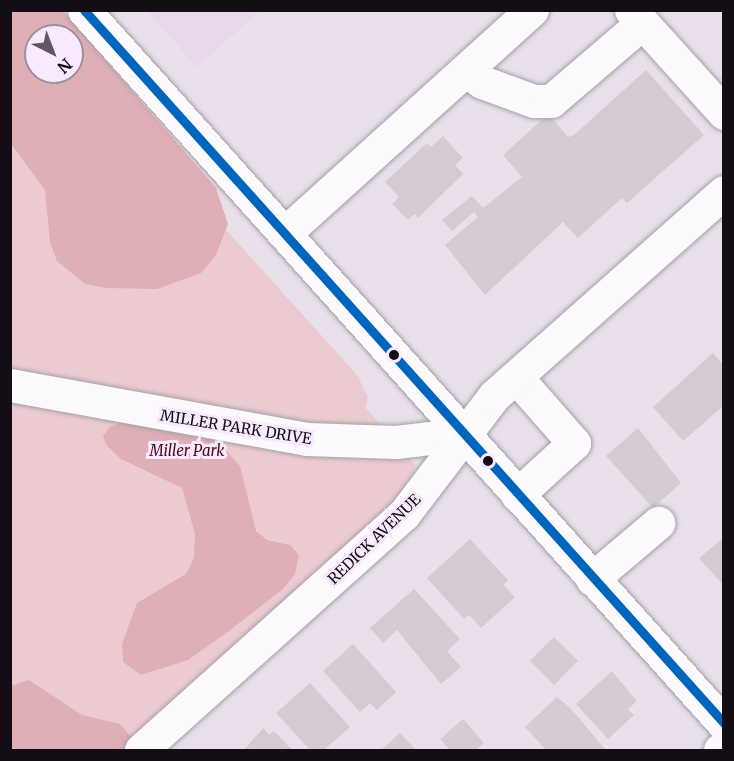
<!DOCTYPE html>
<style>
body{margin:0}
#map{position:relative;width:734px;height:761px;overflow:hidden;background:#e9e0ec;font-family:Merriweather,serif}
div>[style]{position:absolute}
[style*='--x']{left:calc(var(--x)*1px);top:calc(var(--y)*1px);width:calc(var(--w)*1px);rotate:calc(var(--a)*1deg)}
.built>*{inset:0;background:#e7d8ec}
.green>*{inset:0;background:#eccbd0}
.forest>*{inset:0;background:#e0aeb5}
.building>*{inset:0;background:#d3cad2}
.roads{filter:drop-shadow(0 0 2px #a59fa8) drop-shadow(0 0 2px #a59fa8)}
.minor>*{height:33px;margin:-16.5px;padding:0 16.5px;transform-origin:16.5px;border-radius:16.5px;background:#fcfafc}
.highway>*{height:33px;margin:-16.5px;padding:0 16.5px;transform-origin:16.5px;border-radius:16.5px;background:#fcfafc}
.bus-1>*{height:9px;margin:-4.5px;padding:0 4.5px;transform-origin:4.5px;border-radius:4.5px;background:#0065bd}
.dots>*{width:16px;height:16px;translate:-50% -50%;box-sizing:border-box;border:3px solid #f8e9fe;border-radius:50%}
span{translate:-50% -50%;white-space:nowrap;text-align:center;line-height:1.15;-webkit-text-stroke:6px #f8e9fe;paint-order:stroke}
.street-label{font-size:15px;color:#130e15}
.park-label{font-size:15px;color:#520614;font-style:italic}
.frame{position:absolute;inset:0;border:12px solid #130e15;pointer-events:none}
.north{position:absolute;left:24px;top:24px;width:60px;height:60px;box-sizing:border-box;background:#f8e9fe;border:2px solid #9c91a1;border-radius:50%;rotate:138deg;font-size:16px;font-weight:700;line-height:24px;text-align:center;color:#130e15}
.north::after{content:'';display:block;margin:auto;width:21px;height:27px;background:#5e5860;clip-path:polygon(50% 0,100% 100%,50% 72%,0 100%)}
</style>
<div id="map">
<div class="built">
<i style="clip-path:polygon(147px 11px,260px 11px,197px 67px)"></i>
</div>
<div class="green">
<i style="clip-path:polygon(10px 11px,36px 36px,36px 72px,72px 72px,72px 59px,357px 375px,368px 397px,365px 407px,416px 466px,396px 501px,117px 750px,11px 750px)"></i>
</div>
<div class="forest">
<i style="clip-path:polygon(evenodd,10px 11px,63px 11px,216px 188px,228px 224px,216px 255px,201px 273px,157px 289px,106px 288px,85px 284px,57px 261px,50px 242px,45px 190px,11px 144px,10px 11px,36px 36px,72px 36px,72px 72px,36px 72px,36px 36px)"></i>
<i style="clip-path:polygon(137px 417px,196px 430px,221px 445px,240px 466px,256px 531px,267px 540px,290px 545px,299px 555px,295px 574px,283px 589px,225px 634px,188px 660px,141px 675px,123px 662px,122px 644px,137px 603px,186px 574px,194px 557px,195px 534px,182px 488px,121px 459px,107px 446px,103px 436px,110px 427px)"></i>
<i style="clip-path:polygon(29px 680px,82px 715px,120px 724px,133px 739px,134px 750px,11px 750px,10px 686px)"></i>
</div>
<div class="building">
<i style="clip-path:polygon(646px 70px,704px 135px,627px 203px,622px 198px,578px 238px,563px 222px,485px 295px,445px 245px,478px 217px,474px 212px,452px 231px,442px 220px,472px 196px,483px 208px,522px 177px,503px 155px,548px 114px,568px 137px,574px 135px)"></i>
<i style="clip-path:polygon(443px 136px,463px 158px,455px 165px,463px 174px,418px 218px,415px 214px,408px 220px,392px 204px,399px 197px,385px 182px,427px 143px,431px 147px)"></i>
<i style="clip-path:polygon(713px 353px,724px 366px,724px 405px,683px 441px,653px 407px)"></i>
<i style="clip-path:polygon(638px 428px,681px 483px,653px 508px,606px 456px)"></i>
<i style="clip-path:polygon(724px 537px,724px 586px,699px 558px)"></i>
<i style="clip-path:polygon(470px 539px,508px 580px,503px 585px,515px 597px,481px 628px,469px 615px,464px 619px,427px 578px)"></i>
<i style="clip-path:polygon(414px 589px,460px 639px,447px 651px,461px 667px,441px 684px,397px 630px,383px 643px,370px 628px)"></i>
<i style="clip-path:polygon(554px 637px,578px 661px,554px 685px,530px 661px)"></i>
<i style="clip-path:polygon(353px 644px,396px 692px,377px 710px,370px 703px,360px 712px,323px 671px)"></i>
<i style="clip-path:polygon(612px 671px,637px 701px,628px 709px,634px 715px,608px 739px,576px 704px)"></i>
<i style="clip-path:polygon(310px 683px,350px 727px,324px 750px,310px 750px,276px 713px)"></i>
<i style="clip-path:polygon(557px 697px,571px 709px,606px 750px,546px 750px,525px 727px)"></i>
<i style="clip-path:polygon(463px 719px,484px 743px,476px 750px,450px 750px,440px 739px)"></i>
<i style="clip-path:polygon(263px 728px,269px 735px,274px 731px,292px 750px,244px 750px)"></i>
<i style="clip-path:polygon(400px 733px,416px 750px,381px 750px)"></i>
</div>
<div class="roads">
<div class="minor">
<i style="--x:631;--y:10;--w:139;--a:47.9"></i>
<i style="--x:466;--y:70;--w:20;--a:37"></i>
<i style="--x:482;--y:82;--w:55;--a:20.1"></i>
<i style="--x:534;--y:101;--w:17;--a:0"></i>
<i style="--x:551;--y:101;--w:120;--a:-40.6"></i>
<i style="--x:285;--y:233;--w:333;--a:-42.1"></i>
<i style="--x:516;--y:377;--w:88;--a:48.7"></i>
<i style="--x:574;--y:443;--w:77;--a:137.6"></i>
<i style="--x:10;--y:385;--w:302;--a:10.3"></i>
<i style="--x:307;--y:439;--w:89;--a:1.9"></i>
<i style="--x:396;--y:442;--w:67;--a:-6.8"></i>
<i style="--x:592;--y:579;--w:87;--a:-40.3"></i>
<i style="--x:141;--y:750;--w:353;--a:-41.9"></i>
<i style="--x:404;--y:514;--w:148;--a:-52.7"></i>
<i style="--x:494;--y:396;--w:307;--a:-41.6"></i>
<i style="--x:720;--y:750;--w:4;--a:-27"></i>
</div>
<div class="highway">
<i style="--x:84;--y:10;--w:959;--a:48.13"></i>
</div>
</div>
<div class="bus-1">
<i style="--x:84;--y:10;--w:958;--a:48.09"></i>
</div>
<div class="dots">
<i style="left:394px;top:355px;background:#130e15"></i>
<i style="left:488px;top:461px;background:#130e15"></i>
</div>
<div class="street-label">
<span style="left:236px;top:427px;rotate:9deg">MILLER PARK DRIVE</span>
<span style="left:374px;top:539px;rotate:-44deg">REDICK AVENUE</span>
</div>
<div class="park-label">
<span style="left:187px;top:451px">Miller Park</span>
</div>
<div class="frame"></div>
<div class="north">N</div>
</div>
